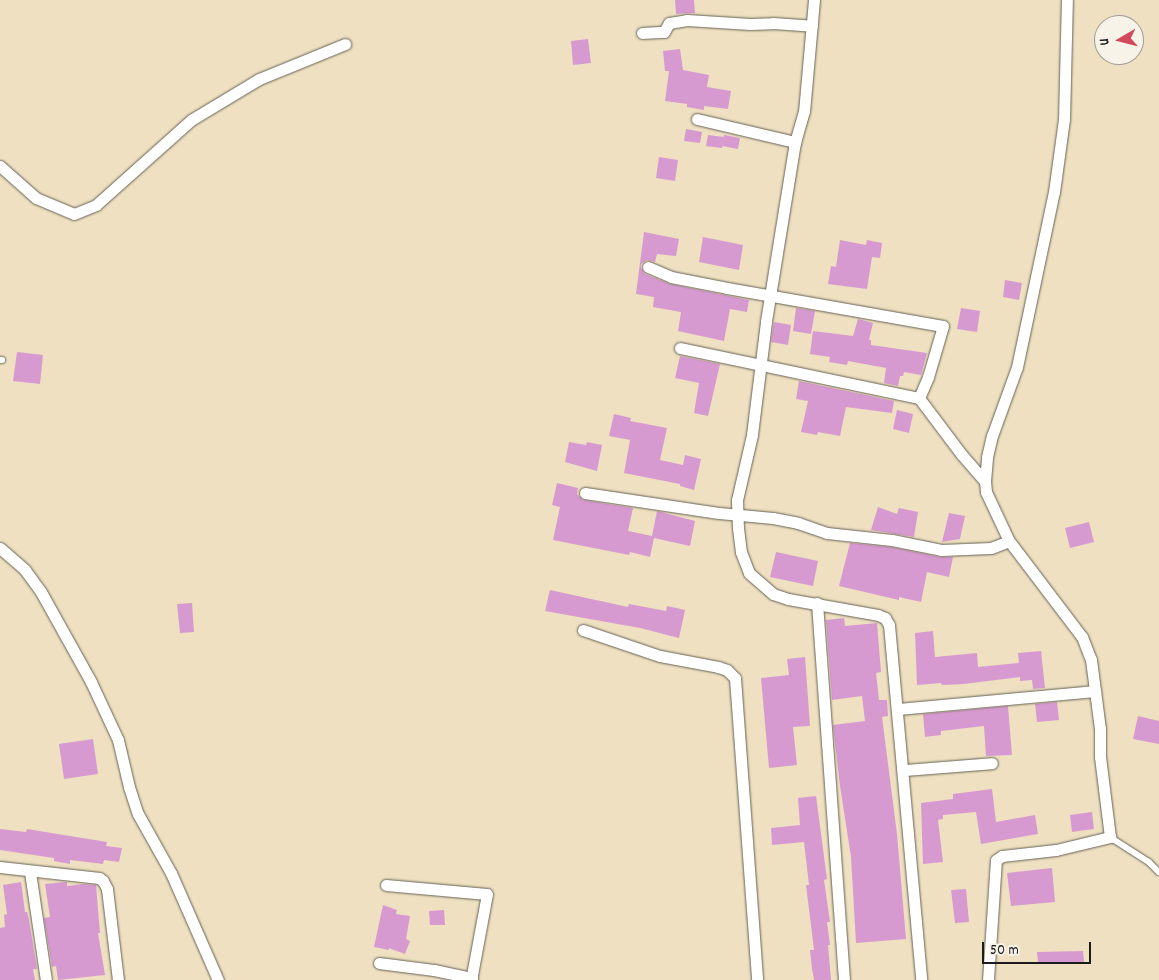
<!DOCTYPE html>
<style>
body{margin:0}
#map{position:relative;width:1159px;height:980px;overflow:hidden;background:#eee0c0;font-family:Dekko,sans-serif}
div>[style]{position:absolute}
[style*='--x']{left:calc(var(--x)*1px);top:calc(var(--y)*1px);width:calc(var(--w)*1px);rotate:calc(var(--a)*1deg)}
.building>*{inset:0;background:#d79ad0}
.roads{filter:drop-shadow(0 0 1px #666155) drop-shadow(0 0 1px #666155)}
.lane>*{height:5.5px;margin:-2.75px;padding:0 2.75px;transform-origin:2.75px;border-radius:2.75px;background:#fff}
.street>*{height:11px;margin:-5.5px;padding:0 5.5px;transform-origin:5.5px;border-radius:5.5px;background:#fff}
span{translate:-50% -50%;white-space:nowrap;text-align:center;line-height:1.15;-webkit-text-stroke:5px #f7f3e8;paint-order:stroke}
.north{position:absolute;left:1094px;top:15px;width:50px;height:50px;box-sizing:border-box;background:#f7f3e8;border:1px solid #9f9d96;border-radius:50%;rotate:262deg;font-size:14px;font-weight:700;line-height:20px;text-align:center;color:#1c1c1c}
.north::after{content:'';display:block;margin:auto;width:18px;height:22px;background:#d1495b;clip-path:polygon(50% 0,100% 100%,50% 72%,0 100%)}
.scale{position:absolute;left:982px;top:942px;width:109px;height:22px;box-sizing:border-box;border:2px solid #1c1c1c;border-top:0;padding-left:6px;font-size:15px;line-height:18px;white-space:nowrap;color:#1c1c1c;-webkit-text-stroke:4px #f7f3e8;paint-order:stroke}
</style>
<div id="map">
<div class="building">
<i style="clip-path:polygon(675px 0,694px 0,695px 13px,676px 14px)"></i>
<i style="clip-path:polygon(588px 39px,591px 63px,573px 65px,571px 41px)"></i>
<i style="clip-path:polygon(680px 49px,683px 70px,709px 75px,707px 87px,731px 91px,728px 109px,704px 106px,704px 110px,687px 107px,687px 104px,665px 101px,669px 71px,665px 71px,663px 51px)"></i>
<i style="clip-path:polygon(686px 129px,702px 132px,700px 143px,684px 141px)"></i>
<i style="clip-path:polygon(708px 135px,724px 137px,722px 148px,706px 146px)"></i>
<i style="clip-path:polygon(724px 135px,740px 138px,738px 149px,722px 146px)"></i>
<i style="clip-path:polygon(659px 157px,678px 160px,675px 181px,656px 178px)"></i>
<i style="clip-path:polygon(644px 232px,679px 239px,676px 256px,657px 254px,655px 262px,647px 260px,641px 264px,641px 268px,645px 274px,670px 284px,749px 300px,747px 312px,730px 309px,724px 341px,678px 331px,681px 312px,653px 307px,654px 297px,636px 294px)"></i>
<i style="clip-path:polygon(703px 237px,743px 245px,739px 270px,699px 262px)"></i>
<i style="clip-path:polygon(840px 240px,866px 245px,867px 240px,882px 243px,880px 258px,872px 257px,867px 289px,828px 284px,831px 266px,836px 267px)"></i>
<i style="clip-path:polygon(1005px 280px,1022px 283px,1019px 300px,1003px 297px)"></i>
<i style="clip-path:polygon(796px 308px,815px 311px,811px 334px,793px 331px)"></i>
<i style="clip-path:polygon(961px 308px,980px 311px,977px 332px,957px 329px)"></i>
<i style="clip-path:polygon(858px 319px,873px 323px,869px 340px,871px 340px,871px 345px,927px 353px,921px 375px,904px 372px,903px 376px,900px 376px,898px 386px,884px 383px,886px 368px,848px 361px,847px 365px,829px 362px,830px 357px,810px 354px,813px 331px,853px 336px)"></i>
<i style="clip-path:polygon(774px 322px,791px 325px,788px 345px,771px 342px)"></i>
<i style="clip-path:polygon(17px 352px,43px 355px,40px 384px,13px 381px)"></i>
<i style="clip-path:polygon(680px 356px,720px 364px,708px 416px,694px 413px,699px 383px,675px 378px)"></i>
<i style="clip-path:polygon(799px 381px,894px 401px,892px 413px,846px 407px,840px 436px,818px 432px,817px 435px,801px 432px,808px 401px,796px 399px)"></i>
<i style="clip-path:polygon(897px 410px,913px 414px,909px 433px,893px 429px)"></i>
<i style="clip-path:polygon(614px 414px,631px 418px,630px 421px,667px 428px,660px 460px,683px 465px,685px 455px,701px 459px,694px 490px,680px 486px,680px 484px,624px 473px,630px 440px,609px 436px)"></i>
<i style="clip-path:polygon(569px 442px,586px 445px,587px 442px,602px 445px,597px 471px,565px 462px)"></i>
<i style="clip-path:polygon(557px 483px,578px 488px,577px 494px,583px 500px,633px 508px,628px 531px,652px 536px,657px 511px,695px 521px,690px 546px,654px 538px,650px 557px,630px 552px,629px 555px,553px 540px,560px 507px,552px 505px)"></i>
<i style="clip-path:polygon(878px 507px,897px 514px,899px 508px,918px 512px,914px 537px,871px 530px)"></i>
<i style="clip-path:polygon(949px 513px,965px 516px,960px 539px,942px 542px)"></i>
<i style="clip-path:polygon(1089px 522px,1094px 542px,1070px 548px,1065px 528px)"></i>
<i style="clip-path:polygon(850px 543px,891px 547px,940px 557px,953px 557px,949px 577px,927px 572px,921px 602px,899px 597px,899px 600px,839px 586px)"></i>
<i style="clip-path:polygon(776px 552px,818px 561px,813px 586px,770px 577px)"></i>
<i style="clip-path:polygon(550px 590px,628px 607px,629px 604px,666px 611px,667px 606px,685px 610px,679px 638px,640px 628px,545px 611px)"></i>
<i style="clip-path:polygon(192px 603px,194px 632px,180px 633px,177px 604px)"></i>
<i style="clip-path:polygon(844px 618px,845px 626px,877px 623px,881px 672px,876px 673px,879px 700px,887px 700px,888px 716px,882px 717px,897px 834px,906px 939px,856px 943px,851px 857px,840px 786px,833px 725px,865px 721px,862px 696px,832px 700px,826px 620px)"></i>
<i style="clip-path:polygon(933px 631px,935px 657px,977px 653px,978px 667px,1019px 663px,1018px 653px,1041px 651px,1045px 688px,1033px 689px,1032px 680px,1020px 681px,1020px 677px,964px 684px,942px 685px,941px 683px,917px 685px,915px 633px)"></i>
<i style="clip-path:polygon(805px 657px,810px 726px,793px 727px,797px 765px,769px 768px,761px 678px,789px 675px,787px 659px)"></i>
<i style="clip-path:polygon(1057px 702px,1059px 720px,1037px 722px,1035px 704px)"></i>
<i style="clip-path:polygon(1008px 706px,1012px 755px,986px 756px,984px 726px,941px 731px,941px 735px,925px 737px,923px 714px)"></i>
<i style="clip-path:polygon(1138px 716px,1159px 721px,1159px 744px,1133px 739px)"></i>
<i style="clip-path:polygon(93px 739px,98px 774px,64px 779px,59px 744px)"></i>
<i style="clip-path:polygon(992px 789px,996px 822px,1035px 815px,1038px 834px,981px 844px,976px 812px,943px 815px,943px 819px,938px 820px,943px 862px,923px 864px,921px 803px,953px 799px,953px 794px)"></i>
<i style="clip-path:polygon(816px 796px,827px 879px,824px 880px,830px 922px,827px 922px,830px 945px,828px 945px,831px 980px,814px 980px,812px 969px,810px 950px,814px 950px,806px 885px,809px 885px,804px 842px,772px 845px,771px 828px,800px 825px,798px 798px)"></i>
<i style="clip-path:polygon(1092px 812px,1094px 829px,1072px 832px,1070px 815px)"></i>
<i style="clip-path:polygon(0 829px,26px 832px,27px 829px,107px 842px,106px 846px,122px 848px,119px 862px,104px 860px,103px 864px,70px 860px,70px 864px,54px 861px,54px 858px,0 850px)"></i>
<i style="clip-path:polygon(1052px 868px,1055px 902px,1011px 906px,1007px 873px)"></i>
<i style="clip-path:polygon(21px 882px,25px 912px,27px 912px,29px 920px,37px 969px,33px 969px,35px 980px,0 980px,0 928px,5px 927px,4px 915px,7px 914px,3px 885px)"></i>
<i style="clip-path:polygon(65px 882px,67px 882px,67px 886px,83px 884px,96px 885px,100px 933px,98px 933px,105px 975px,58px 980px,56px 966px,52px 967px,44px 918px,50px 917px,45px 884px)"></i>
<i style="clip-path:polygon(966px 889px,969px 922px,955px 923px,951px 890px)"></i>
<i style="clip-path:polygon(383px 905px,397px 910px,396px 914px,410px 916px,406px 939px,410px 941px,405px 954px,389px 948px,389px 950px,374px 947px)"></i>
<i style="clip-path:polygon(444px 910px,445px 925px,430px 925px,429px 911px)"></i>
<i style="clip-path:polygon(1083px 951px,1084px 962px,1038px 963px,1037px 952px)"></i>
</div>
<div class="roads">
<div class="lane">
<i style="--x:0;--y:360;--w:2;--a:0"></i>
<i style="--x:1110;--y:837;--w:46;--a:32.7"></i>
<i style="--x:1149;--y:862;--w:14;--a:45"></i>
</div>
<div class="street">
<i style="--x:814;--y:0;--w:111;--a:95.1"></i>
<i style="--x:804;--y:111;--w:32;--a:106"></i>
<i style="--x:795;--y:142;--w:182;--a:99.2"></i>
<i style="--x:766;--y:322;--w:114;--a:97.1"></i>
<i style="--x:752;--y:435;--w:67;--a:103"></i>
<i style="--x:737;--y:500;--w:28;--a:88"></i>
<i style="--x:738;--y:528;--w:24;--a:83"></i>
<i style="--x:741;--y:552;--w:22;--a:69"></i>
<i style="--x:749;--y:573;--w:32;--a:41"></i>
<i style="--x:773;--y:594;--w:16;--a:18"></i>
<i style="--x:788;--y:599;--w:91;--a:10.1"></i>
<i style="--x:878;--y:615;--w:8;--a:23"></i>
<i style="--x:885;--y:618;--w:8;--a:60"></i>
<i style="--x:889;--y:625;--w:356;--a:84.8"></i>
<i style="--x:642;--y:33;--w:22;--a:-3"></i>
<i style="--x:664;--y:32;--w:10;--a:-61"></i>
<i style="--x:669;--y:23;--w:18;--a:-9"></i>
<i style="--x:687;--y:20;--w:63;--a:3.6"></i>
<i style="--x:750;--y:24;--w:23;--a:-2"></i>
<i style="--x:773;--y:23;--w:39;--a:4"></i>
<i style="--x:697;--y:119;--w:101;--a:13.2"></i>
<i style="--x:0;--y:166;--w:48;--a:41.6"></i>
<i style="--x:36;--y:198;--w:41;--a:22.8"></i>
<i style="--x:74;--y:214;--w:24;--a:-22"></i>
<i style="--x:96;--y:205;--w:127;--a:-41.8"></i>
<i style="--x:191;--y:120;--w:79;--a:-31.1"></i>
<i style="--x:259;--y:79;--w:93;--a:-22.1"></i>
<i style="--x:648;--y:267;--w:25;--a:23"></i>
<i style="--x:671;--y:277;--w:57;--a:11.1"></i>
<i style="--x:727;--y:288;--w:219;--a:10"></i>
<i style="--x:943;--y:326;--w:53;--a:106.4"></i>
<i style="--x:928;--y:377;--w:23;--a:113"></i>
<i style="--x:919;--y:398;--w:71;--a:53"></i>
<i style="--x:962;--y:455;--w:35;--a:49"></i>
<i style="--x:680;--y:348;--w:244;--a:11.8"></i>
<i style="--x:585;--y:493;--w:135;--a:8.5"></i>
<i style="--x:719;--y:513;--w:54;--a:5.3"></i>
<i style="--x:773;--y:518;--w:25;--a:11"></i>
<i style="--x:798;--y:523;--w:31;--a:19"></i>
<i style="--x:827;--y:533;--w:65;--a:6.1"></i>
<i style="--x:892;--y:540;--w:50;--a:11.5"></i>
<i style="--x:941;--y:550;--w:50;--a:-2.3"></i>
<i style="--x:991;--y:548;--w:19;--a:-21"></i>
<i style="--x:0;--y:548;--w:33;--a:41"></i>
<i style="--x:25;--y:570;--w:27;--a:54"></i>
<i style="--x:41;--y:592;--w:103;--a:60.9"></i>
<i style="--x:91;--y:682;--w:64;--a:65"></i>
<i style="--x:118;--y:740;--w:48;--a:76.8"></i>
<i style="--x:129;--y:787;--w:28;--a:72"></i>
<i style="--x:138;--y:814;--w:68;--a:60.8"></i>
<i style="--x:171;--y:873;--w:117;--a:66.3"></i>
<i style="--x:817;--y:603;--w:378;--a:85.9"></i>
<i style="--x:583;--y:630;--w:81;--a:18.7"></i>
<i style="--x:660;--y:656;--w:59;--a:10.7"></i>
<i style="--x:718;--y:667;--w:9;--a:18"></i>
<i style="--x:727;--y:670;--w:11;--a:45"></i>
<i style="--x:735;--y:678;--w:303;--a:85.8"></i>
<i style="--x:898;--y:709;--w:198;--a:-5.2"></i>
<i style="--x:904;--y:770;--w:88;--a:-4.5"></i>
<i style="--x:0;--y:867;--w:100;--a:6.3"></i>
<i style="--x:99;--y:878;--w:5;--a:37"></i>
<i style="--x:103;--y:881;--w:9;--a:63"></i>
<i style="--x:107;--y:889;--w:92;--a:83.1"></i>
<i style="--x:30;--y:872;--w:109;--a:81.6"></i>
<i style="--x:386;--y:885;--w:101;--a:5.1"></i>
<i style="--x:487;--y:894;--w:87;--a:100.5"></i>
<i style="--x:379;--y:963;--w:55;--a:7.3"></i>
<i style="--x:434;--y:970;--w:39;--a:12"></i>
<i style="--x:988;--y:980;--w:120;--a:-86.2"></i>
<i style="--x:996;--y:860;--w:7;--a:-34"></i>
<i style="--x:1002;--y:856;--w:54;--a:-6.3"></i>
<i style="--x:1056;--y:850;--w:56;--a:-13.5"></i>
<i style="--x:1110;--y:837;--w:81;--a:-97.1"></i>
<i style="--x:1100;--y:757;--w:28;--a:-90"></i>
<i style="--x:1100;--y:729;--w:70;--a:-97.4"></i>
<i style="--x:1091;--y:660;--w:25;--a:-111"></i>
<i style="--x:1082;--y:637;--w:121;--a:-127.2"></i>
<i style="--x:1009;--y:541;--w:54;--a:-115.1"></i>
<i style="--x:986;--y:492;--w:11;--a:-95"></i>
<i style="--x:985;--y:481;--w:24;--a:-85"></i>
<i style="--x:987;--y:457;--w:22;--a:-77"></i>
<i style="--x:992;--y:436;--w:73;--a:-70.1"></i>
<i style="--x:1017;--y:367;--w:179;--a:-78.1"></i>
<i style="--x:1054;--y:192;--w:74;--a:-82.2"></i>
<i style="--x:1064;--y:119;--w:119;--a:-88.6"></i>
</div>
</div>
<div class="north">U</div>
<div class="scale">50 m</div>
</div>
